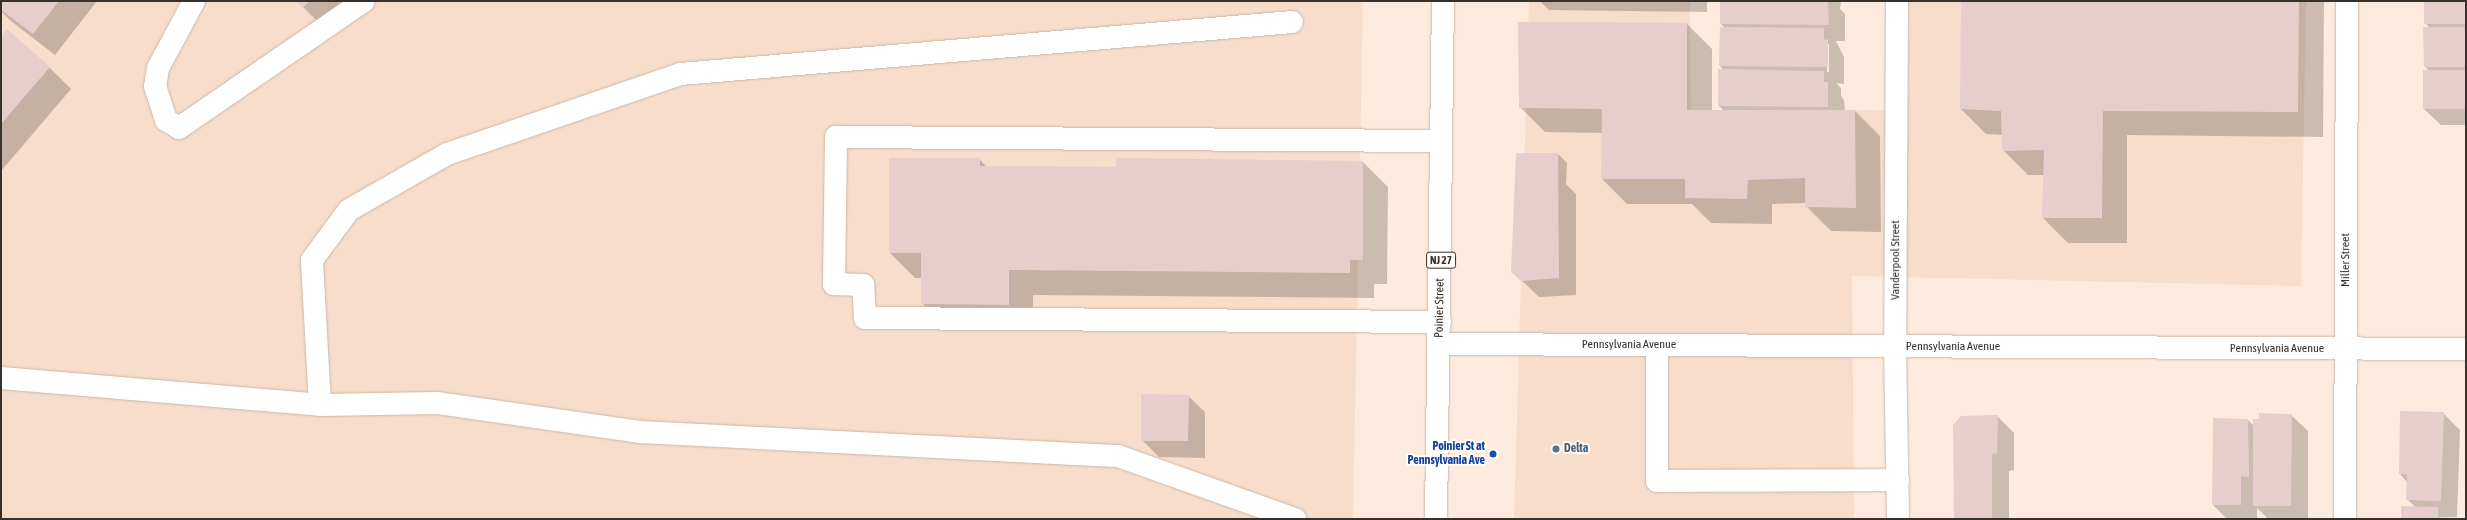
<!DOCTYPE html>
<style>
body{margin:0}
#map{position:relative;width:2467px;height:520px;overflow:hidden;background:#ffebdd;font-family:"Asap Condensed",sans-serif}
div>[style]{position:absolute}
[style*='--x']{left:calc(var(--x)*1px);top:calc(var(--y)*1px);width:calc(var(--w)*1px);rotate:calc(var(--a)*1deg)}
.built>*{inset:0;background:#f7ddca}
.shadow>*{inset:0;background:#0003}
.building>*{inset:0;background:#e7cecc}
.roads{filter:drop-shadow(0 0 1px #cab8aa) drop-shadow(0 0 1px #cab8aa)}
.minor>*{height:22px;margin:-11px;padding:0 11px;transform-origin:11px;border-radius:11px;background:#fff}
.major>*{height:22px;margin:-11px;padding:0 11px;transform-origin:11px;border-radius:11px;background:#fff}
.dots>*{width:11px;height:11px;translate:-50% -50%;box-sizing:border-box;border:2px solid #fdfdfd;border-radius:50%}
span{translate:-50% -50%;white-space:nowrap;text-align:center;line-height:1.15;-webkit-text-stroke:4px #fdfdfd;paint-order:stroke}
.shield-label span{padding:1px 3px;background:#fdfdfd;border:1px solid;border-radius:3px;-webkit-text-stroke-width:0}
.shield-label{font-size:11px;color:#38312b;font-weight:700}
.street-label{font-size:12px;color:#38312b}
.transit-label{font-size:12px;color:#164399;font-weight:700}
.right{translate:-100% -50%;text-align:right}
.service-label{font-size:12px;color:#4e5e75;font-weight:700}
.left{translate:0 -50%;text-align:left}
.frame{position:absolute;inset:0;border:2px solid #38312b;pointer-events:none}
</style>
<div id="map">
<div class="built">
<i style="clip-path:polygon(1px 1px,1363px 1px,1353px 519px,1px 519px)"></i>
<i style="clip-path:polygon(1529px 1px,1690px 1px,1691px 113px,1896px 110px,1893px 1px,2306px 1px,2301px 286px,1852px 276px,1854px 519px,1514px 519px)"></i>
</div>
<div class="shadow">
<i style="clip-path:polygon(1px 1px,97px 1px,55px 55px,11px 21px,1px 11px)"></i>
<i style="clip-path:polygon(297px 1px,344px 1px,320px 24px)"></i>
<i style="clip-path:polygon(1540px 1px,1707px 1px,1707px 12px,1549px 10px)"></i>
<i style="clip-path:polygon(evenodd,1721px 1px,1841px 2px,1840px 9px,1845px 14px,1845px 41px,1836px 41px,1844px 57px,1844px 84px,1836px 83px,1841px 88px,1841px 96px,1844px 100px,1845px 111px,1855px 111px,1880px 136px,1881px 232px,1831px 231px,1806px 206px,1806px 203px,1772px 204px,1772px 224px,1711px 223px,1692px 204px,1627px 204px,1602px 179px,1602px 133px,1545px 132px,1520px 107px,1687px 24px,1712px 49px,1712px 111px,1724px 111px,1719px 106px,1724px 70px,1720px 66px,1725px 28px,1721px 24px,1721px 1px,1827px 44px,1829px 44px,1829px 72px,1827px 72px,1827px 44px)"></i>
<i style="clip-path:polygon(1962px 1px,2324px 1px,2323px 137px,2127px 135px,2127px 243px,2068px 243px,2043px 218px,2044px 175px,2028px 175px,2003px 150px,2003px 135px,1986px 134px,1961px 109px)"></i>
<i style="clip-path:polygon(2425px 1px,2466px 1px,2466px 125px,2441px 125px,2424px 109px,2429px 71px,2425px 66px,2430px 28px,2425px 23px)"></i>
<i style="clip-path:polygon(1px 38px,49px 67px,71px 89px,1px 171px)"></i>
<i style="clip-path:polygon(1517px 154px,1558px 154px,1567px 163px,1566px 184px,1576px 194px,1576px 295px,1539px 297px,1512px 271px)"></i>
<i style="clip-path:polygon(979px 159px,987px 167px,1117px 168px,1117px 159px,1363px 162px,1388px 187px,1387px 284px,1374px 284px,1374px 298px,1033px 295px,1033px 330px,947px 328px,922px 303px,922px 278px,915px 278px,890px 253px)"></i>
<i style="clip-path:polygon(1188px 396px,1205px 412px,1205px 458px,1159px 457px,1142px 440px)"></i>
<i style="clip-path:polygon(2443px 413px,2460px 430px,2457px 517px,2402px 519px,2415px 507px,2407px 499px,2407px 482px,2400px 474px)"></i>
<i style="clip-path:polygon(2291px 415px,2308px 431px,2308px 519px,2268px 519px,2257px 508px,2257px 519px,2227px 519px,2213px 505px,2248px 420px,2254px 426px)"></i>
<i style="clip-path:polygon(1997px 416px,2014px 433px,2014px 470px,2009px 471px,2009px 519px,1955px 519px)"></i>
</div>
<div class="building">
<i style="clip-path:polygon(1px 1px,59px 1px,33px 34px,1px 10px)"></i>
<i style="clip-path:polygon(296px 1px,310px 1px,302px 8px)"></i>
<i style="clip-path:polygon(1720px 1px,1828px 1px,1829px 25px,1720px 24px)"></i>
<i style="clip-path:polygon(1961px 1px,2299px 1px,2298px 112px,2103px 111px,2102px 218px,2042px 218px,2044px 150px,2002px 151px,2001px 111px,1960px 109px)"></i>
<i style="clip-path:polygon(2424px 1px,2466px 1px,2466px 24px,2424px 24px)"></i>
<i style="clip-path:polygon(1518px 22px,1687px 23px,1687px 110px,1855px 110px,1856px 208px,1805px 207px,1805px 178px,1748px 180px,1747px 199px,1685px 198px,1685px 179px,1601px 179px,1602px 109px,1519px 108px)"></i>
<i style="clip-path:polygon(1720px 27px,1824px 28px,1824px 40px,1828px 39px,1828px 67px,1719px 66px)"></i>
<i style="clip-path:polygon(2423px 27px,2466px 27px,2466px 67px,2424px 67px)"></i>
<i style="clip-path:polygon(7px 29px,50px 67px,1px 124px,1px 36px)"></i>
<i style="clip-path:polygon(1718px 69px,1824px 71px,1824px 82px,1828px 82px,1828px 107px,1718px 106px)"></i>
<i style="clip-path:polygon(2423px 70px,2466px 70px,2466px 109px,2423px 109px)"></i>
<i style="clip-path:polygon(1516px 153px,1558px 153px,1559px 278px,1521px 281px,1511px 272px)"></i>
<i style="clip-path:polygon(889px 158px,980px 158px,980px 166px,1116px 167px,1116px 158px,1363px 161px,1363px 260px,1350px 260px,1350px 273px,1009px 270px,1009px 305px,921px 304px,921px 253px,889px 253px)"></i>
<i style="clip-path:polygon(1141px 394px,1189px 395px,1188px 441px,1141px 441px)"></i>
<i style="clip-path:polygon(2400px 411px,2444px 412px,2441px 501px,2406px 500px,2407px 474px,2399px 474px)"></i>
<i style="clip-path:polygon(2259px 413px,2292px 414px,2291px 506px,2253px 506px,2253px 419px,2259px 419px)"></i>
<i style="clip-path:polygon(1998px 415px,1997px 453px,1992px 454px,1992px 519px,1954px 519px,1953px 425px,1961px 416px)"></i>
<i style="clip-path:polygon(2213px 418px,2248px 419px,2249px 477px,2241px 476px,2241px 505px,2212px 505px)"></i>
<i style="clip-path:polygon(2401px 506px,2438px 507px,2438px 519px,2401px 519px)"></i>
</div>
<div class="roads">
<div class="minor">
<i style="--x:194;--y:1;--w:76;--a:118.2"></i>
<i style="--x:158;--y:68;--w:18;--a:99"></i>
<i style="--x:155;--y:86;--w:36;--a:72"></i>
<i style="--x:166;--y:120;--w:15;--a:32"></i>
<i style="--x:179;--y:128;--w:224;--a:-34.5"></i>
<i style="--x:1897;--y:1;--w:346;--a:90.3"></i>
<i style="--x:1895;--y:347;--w:172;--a:89"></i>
<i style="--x:1440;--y:322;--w:575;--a:-179.6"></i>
<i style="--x:865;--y:318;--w:33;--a:-93"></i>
<i style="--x:863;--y:285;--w:29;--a:-178"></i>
<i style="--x:834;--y:284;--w:147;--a:-89.2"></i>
<i style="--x:836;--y:137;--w:605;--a:0.38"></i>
<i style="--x:1439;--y:344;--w:1027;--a:0.28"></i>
<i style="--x:1657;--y:345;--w:136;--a:90"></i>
<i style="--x:1657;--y:481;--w:241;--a:-0.2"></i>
<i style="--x:1;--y:378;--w:320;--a:4.8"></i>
<i style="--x:320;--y:405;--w:117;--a:-1"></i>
<i style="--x:437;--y:403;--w:206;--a:8.1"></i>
<i style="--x:641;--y:432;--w:478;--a:2.9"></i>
<i style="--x:1118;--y:456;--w:188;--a:19.6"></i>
<i style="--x:320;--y:405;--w:145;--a:-93.2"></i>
<i style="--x:312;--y:260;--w:62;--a:-53.5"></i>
<i style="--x:349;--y:210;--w:113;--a:-29.7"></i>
<i style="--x:447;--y:154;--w:247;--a:-18.9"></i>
<i style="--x:681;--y:74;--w:613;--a:-4.86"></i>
<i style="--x:2345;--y:519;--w:518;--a:-89.78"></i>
</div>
<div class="major">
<i style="--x:1436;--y:519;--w:518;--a:-89.23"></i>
</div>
</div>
<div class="dots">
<i style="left:1556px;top:449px;background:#5c6f8a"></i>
<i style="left:1493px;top:454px;background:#1a4fb4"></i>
</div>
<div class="shield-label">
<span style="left:1441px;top:260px">NJ 27</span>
</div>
<div class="street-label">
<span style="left:1896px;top:260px;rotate:-90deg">Vanderpool Street</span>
<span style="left:2346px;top:260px;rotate:-90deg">Miller Street</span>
<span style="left:1440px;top:308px;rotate:-89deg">Poinier Street</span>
<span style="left:1629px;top:345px">Pennsylvania Avenue</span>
<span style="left:1953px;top:347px">Pennsylvania Avenue</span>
<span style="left:2277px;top:349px">Pennsylvania Avenue</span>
</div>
<div class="transit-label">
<span class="right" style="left:1485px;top:454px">Poinier St at<br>Pennsylvania Ave</span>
</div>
<div class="service-label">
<span class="left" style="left:1564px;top:449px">Delta</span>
</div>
<div class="frame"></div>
</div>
